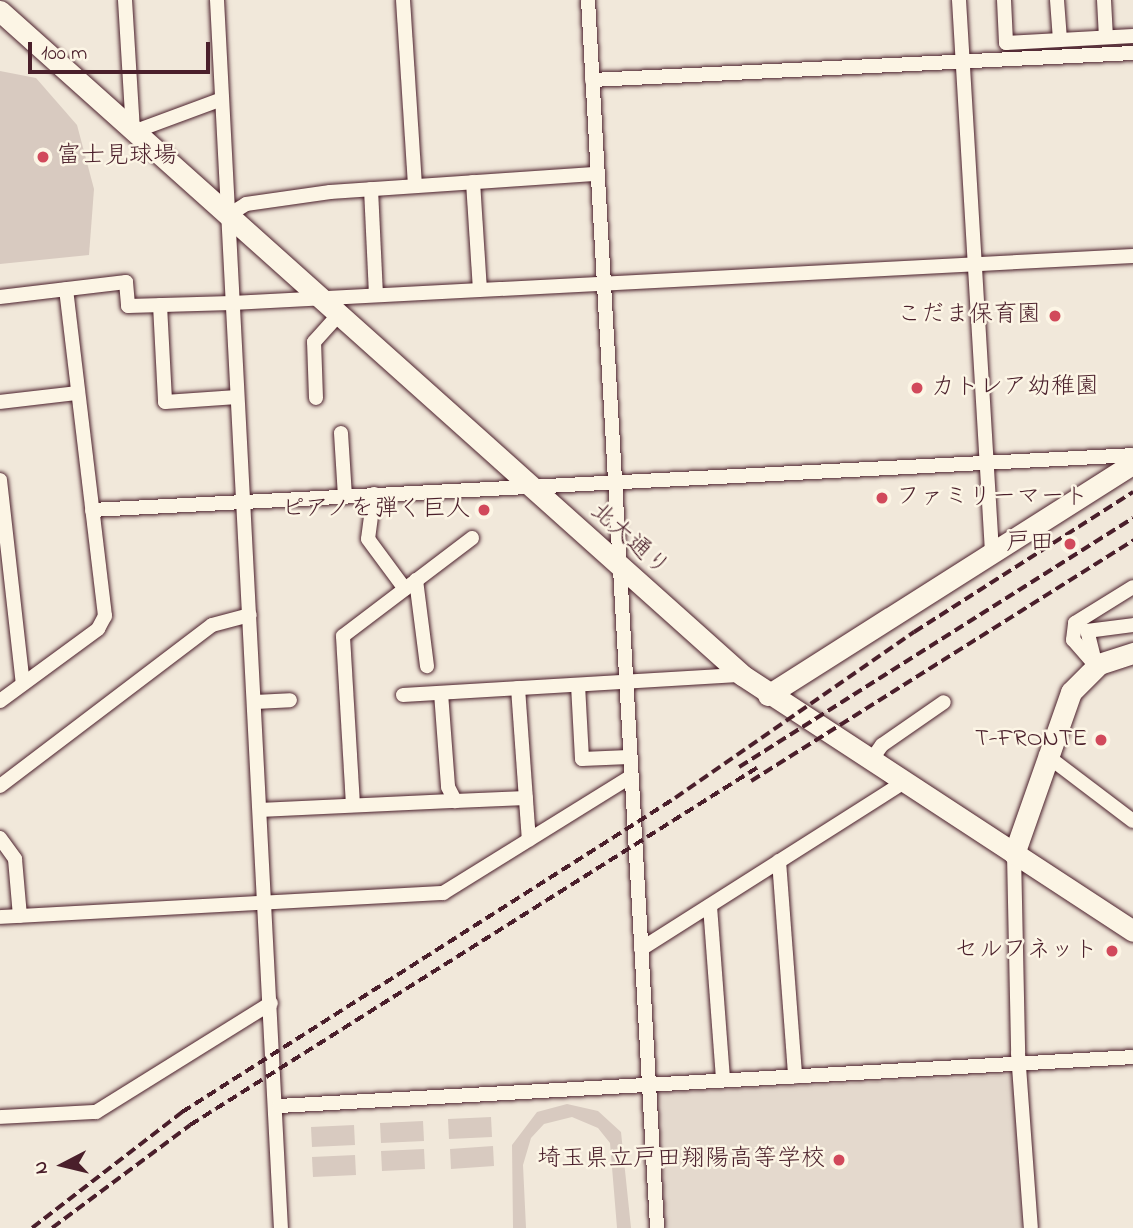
<!DOCTYPE html>
<meta charset="utf-8">
<style>
body{margin:0}
#map{position:relative;width:1133px;height:1228px;overflow:hidden;background:#f1e8da;font-family:"Indie Flower","Klee One",sans-serif}
div>[style]{position:absolute}
[style*='--x']{left:calc(var(--x)*1px);top:calc(var(--y)*1px);width:calc(var(--w)*1px);rotate:calc(var(--a)*1deg)}
.built>*{inset:0;background:#e4d9cd}
.green>*{inset:0;background:#d8cac0}
.roads{filter:drop-shadow(0 0 2px #4a1f2b) drop-shadow(0 0 2px #4a1f2b)}
.street>*{height:14px;margin:-7px;padding:0 7px;transform-origin:7px;border-radius:7px;background:#fcf5e5}
.secondary>*{height:21px;margin:-10.5px;padding:0 10.5px;transform-origin:10.5px;border-radius:10.5px;background:#fcf5e5}
.rail>*{height:3.5px;margin-top:-1.75px;transform-origin:0;background:repeating-linear-gradient(90deg,#4a1f2b 0 10px,transparent 0 15px)}
.dots>*{width:19px;height:19px;translate:-50% -50%;box-sizing:border-box;border:4px solid #fcf5e5;border-radius:50%}
span{translate:-50% -50%;white-space:nowrap;text-align:center;line-height:1.15;-webkit-text-stroke:5px #fcf5e5;paint-order:stroke}
.poi-label{font-size:24px;color:#4a1f2b}
.left{translate:0 -50%;text-align:left}
.right{translate:-100% -50%;text-align:right}
.street-label{font-size:24px;color:#4a1f2b}
.north{position:absolute;left:28px;top:1130px;width:70px;height:70px;-webkit-text-stroke:5px #fcf5e5;paint-order:stroke;rotate:263deg;font-size:19px;font-weight:700;line-height:28px;text-align:center;color:#4a1f2b}
.north::after{content:'';display:block;margin:auto;width:24px;height:32px;background:#4a1f2b;clip-path:polygon(50% 0,100% 100%,50% 72%,0 100%)}
.scale{position:absolute;left:28px;top:42px;width:182px;height:32px;box-sizing:border-box;border:4px solid #4a1f2b;border-top:0;padding-left:9px;font-size:21px;line-height:24px;white-space:nowrap;color:#4a1f2b;-webkit-text-stroke:5px #fcf5e5;paint-order:stroke}
</style>
<div id="map">
<div class="built">
<i style="clip-path:polygon(1013px 1075px,1022px 1228px,665px 1228px,656px 1093px)"></i>
</div>
<div class="green">
<i style="clip-path:polygon(0 71px,36px 78px,77px 125px,94px 189px,89px 255px,0 264px)"></i>
<i style="clip-path:polygon(567px 1104px,598px 1111px,621px 1132px,631px 1228px,617px 1228px,610px 1143px,598px 1128px,572px 1117px,544px 1124px,531px 1138px,523px 1165px,526px 1228px,513px 1228px,512px 1145px,537px 1112px)"></i>
<i style="clip-path:polygon(491px 1117px,492px 1137px,449px 1139px,448px 1119px)"></i>
<i style="clip-path:polygon(423px 1121px,424px 1141px,381px 1143px,380px 1123px)"></i>
<i style="clip-path:polygon(354px 1125px,355px 1145px,312px 1147px,311px 1127px)"></i>
<i style="clip-path:polygon(493px 1146px,494px 1166px,451px 1169px,450px 1149px)"></i>
<i style="clip-path:polygon(424px 1149px,425px 1169px,382px 1171px,381px 1151px)"></i>
<i style="clip-path:polygon(355px 1155px,356px 1175px,313px 1177px,312px 1157px)"></i>
</div>
<div class="roads">
<div class="street">
<i style="--x:125;--y:0;--w:132;--a:86.5"></i>
<i style="--x:133;--y:132;--w:95;--a:-20.3"></i>
<i style="--x:217;--y:0;--w:1230;--a:87.02"></i>
<i style="--x:403;--y:0;--w:186;--a:86.3"></i>
<i style="--x:588;--y:0;--w:1230;--a:86.78"></i>
<i style="--x:959;--y:0;--w:554;--a:86.58"></i>
<i style="--x:1004;--y:0;--w:43;--a:87.3"></i>
<i style="--x:1006;--y:43;--w:127;--a:-3.2"></i>
<i style="--x:1057;--y:0;--w:40;--a:85.7"></i>
<i style="--x:1104;--y:0;--w:37;--a:87"></i>
<i style="--x:592;--y:80;--w:542;--a:-2.86"></i>
<i style="--x:473;--y:182;--w:107;--a:86.3"></i>
<i style="--x:371;--y:189;--w:105;--a:87.3"></i>
<i style="--x:227;--y:216;--w:22;--a:-32"></i>
<i style="--x:246;--y:204;--w:85;--a:-8.1"></i>
<i style="--x:330;--y:192;--w:268;--a:-3.9"></i>
<i style="--x:0;--y:297;--w:127;--a:-6.8"></i>
<i style="--x:126;--y:282;--w:24;--a:85"></i>
<i style="--x:128;--y:306;--w:104;--a:-1.7"></i>
<i style="--x:232;--y:303;--w:902;--a:-2.99"></i>
<i style="--x:160;--y:305;--w:97;--a:87"></i>
<i style="--x:165;--y:402;--w:72;--a:-4"></i>
<i style="--x:316;--y:398;--w:56;--a:-92"></i>
<i style="--x:314;--y:342;--w:36;--a:-48"></i>
<i style="--x:0;--y:402;--w:78;--a:-6.7"></i>
<i style="--x:341;--y:433;--w:63;--a:86.4"></i>
<i style="--x:0;--y:480;--w:205;--a:83.6"></i>
<i style="--x:374;--y:494;--w:45;--a:97.6"></i>
<i style="--x:368;--y:539;--w:62;--a:53.5"></i>
<i style="--x:92;--y:510;--w:1042;--a:-3.02"></i>
<i style="--x:416;--y:580;--w:87;--a:82.7"></i>
<i style="--x:1096;--y:666;--w:35;--a:-131"></i>
<i style="--x:1073;--y:640;--w:17;--a:-83"></i>
<i style="--x:1075;--y:623;--w:68;--a:-31.8"></i>
<i style="--x:1096;--y:666;--w:36;--a:-104"></i>
<i style="--x:1087;--y:631;--w:46;--a:-7.4"></i>
<i style="--x:578;--y:685;--w:74;--a:86.9"></i>
<i style="--x:582;--y:759;--w:47;--a:-2.4"></i>
<i style="--x:518;--y:688;--w:152;--a:85.9"></i>
<i style="--x:441;--y:693;--w:94;--a:85.7"></i>
<i style="--x:448;--y:787;--w:16;--a:63"></i>
<i style="--x:455;--y:801;--w:71;--a:-2.4"></i>
<i style="--x:403;--y:695;--w:340;--a:-3.4"></i>
<i style="--x:0;--y:701;--w:122;--a:-36.3"></i>
<i style="--x:98;--y:629;--w:15;--a:-62"></i>
<i style="--x:105;--y:616;--w:329;--a:-96.8"></i>
<i style="--x:255;--y:702;--w:35;--a:-3"></i>
<i style="--x:1046;--y:755;--w:109;--a:37.2"></i>
<i style="--x:870;--y:762;--w:21;--a:-55"></i>
<i style="--x:882;--y:745;--w:75;--a:-34.7"></i>
<i style="--x:0;--y:786;--w:266;--a:-37.2"></i>
<i style="--x:212;--y:625;--w:39;--a:-15"></i>
<i style="--x:353;--y:805;--w:169;--a:-93.4"></i>
<i style="--x:343;--y:636;--w:162;--a:-37.2"></i>
<i style="--x:261;--y:810;--w:194;--a:-2.7"></i>
<i style="--x:0;--y:838;--w:26;--a:54"></i>
<i style="--x:15;--y:859;--w:57;--a:85"></i>
<i style="--x:1014;--y:854;--w:199;--a:88.8"></i>
<i style="--x:1018;--y:1053;--w:175;--a:85.8"></i>
<i style="--x:779;--y:861;--w:216;--a:85.7"></i>
<i style="--x:710;--y:906;--w:174;--a:85.7"></i>
<i style="--x:0;--y:917;--w:444;--a:-3.1"></i>
<i style="--x:443;--y:893;--w:220;--a:-31.8"></i>
<i style="--x:641;--y:949;--w:310;--a:-32.4"></i>
<i style="--x:279;--y:1106;--w:855;--a:-3.28"></i>
<i style="--x:0;--y:1117;--w:96;--a:-3"></i>
<i style="--x:96;--y:1112;--w:206;--a:-31.9"></i>
</div>
<div class="secondary">
<i style="--x:0;--y:11;--w:996;--a:41.82"></i>
<i style="--x:742;--y:675;--w:467;--a:33.2"></i>
<i style="--x:768;--y:695;--w:432;--a:-32.4"></i>
<i style="--x:1014;--y:854;--w:172;--a:-70.6"></i>
<i style="--x:1071;--y:692;--w:40;--a:-45"></i>
<i style="--x:1099;--y:664;--w:36;--a:-18"></i>
</div>
</div>
<div class="rail">
<i style="--x:739;--y:767;--w:466;--a:-32.3"></i>
<i style="--x:751;--y:781;--w:452;--a:-32.2"></i>
<i style="--x:32;--y:1228;--w:190;--a:-37.7"></i>
<i style="--x:182;--y:1112;--w:585;--a:-32.49"></i>
<i style="--x:675;--y:798;--w:291;--a:-34.8"></i>
<i style="--x:914;--y:632;--w:260;--a:-32.6"></i>
<i style="--x:52;--y:1228;--w:172;--a:-36.7"></i>
<i style="--x:190;--y:1125;--w:671;--a:-32.22"></i>
</div>
<div class="dots">
<i style="left:43px;top:157px;background:#d1495b"></i>
<i style="left:1055px;top:316px;background:#d1495b"></i>
<i style="left:917px;top:388px;background:#d1495b"></i>
<i style="left:882px;top:498px;background:#d1495b"></i>
<i style="left:484px;top:510px;background:#d1495b"></i>
<i style="left:1070px;top:544px;background:#d1495b"></i>
<i style="left:1101px;top:740px;background:#d1495b"></i>
<i style="left:1112px;top:951px;background:#d1495b"></i>
<i style="left:839px;top:1160px;background:#d1495b"></i>
</div>
<div class="poi-label">
<span class="left" style="left:57px;top:157px">富士見球場</span>
<span class="right" style="left:1041px;top:316px">こだま保育園</span>
<span class="left" style="left:931px;top:388px">カトレア幼稚園</span>
<span class="left" style="left:896px;top:498px">ファミリーマート</span>
<span class="right" style="left:470px;top:510px">ピアノを弾く巨人</span>
<span class="right" style="left:1054px;top:544px">戸田</span>
<span class="right" style="left:1087px;top:740px">T-FRONTE</span>
<span class="right" style="left:1098px;top:951px">セルフネット</span>
<span class="right" style="left:825px;top:1160px">埼玉県立戸田翔陽高等学校</span>
</div>
<div class="street-label">
<span style="left:629px;top:540px;rotate:42deg">北大通り</span>
</div>
<div class="north">N</div>
<div class="scale">100 m</div>
</div>
